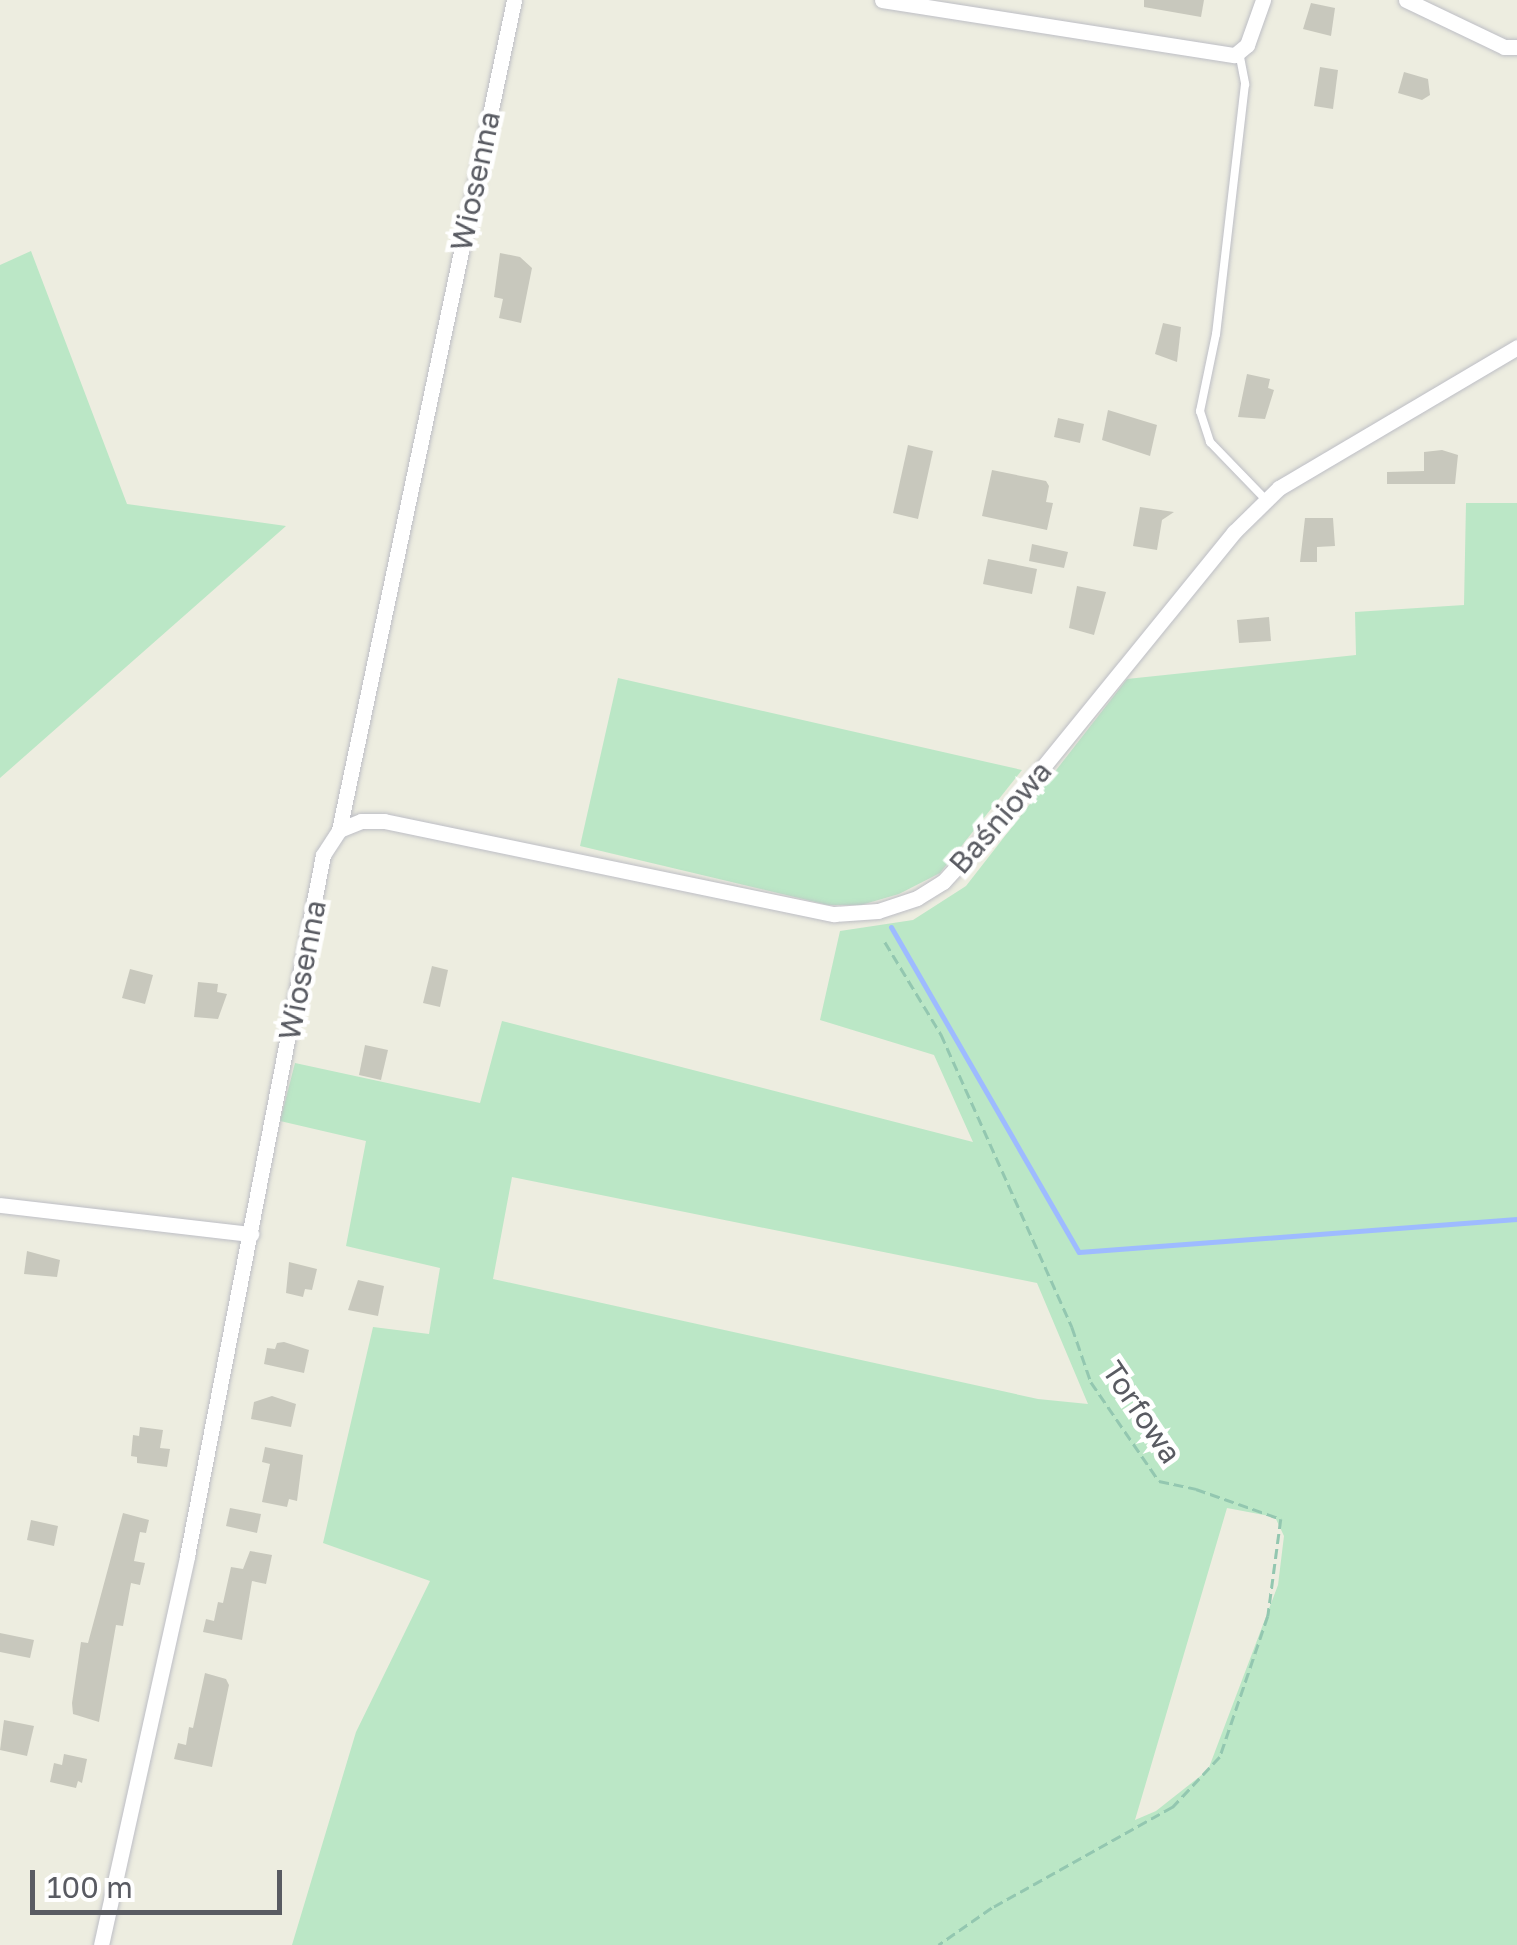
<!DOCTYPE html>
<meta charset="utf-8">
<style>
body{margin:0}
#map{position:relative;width:1517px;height:1945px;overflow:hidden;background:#edede0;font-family:"Golos Text",sans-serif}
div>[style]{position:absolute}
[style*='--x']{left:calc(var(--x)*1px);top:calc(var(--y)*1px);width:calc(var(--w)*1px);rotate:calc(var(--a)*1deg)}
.green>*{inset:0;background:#bbe7c6}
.stream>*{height:5px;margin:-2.5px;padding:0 2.5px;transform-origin:2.5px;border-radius:2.5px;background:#9ebbff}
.building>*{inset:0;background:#c8c8bd}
.path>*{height:2.5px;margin-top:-1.25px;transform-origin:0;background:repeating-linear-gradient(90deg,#93c7b0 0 10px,transparent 0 15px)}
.roads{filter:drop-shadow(0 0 2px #bdbec5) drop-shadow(0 0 2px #bdbec5)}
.service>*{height:8px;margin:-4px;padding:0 4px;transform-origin:4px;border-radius:4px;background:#fff}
.minor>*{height:15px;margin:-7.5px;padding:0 7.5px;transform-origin:7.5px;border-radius:7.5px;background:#fff}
span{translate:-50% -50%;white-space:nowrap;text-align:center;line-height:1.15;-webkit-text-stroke:9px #fff;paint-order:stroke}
.street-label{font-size:30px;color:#595b62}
.scale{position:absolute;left:30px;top:1870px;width:252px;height:45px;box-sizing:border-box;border:5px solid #595b62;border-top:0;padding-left:12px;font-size:30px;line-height:35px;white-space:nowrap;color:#595b62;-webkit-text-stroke:8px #fff;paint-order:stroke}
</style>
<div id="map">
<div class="green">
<i style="clip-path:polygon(31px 251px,127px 504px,286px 526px,0 778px,0 265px)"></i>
<i style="clip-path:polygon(evenodd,1466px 503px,1517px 503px,1517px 1945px,292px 1945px,356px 1732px,430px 1581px,323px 1543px,373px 1327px,429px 1334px,440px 1268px,346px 1246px,366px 1141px,280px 1121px,295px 1063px,480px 1103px,502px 1021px,973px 1142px,934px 1055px,820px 1020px,840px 931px,913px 920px,966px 886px,1127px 679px,1356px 655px,1355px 612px,1464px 605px,1466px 503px,512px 1177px,1037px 1283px,1088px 1404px,1038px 1399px,493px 1279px,512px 1177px,1466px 503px,1227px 1508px,1275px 1517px,1284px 1536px,1278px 1585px,1208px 1770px,1156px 1811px,1135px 1820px,1227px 1508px)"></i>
<i style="clip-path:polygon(618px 678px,1022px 770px,940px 873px,899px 894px,861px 905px,828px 905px,580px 846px)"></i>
</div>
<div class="stream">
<i style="--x:891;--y:927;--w:375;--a:60"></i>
<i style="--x:1079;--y:1252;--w:439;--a:-4.3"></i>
</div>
<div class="building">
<i style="clip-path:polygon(1144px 0,1204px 0,1201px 17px,1144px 7px)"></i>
<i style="clip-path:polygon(1311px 3px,1335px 8px,1331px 36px,1303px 29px)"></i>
<i style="clip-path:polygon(1320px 67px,1338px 70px,1333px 109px,1314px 106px)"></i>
<i style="clip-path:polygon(1404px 72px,1428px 79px,1430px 95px,1422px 100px,1398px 93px)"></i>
<i style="clip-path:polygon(500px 253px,520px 257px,532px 268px,521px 323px,499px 318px,503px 299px,494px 297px)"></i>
<i style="clip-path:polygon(1163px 323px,1181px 327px,1177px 362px,1155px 354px)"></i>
<i style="clip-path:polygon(1247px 374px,1270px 379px,1268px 388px,1274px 390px,1265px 419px,1238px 417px)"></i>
<i style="clip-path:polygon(1108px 410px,1157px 425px,1150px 456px,1102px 440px)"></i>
<i style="clip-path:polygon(1058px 418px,1084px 424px,1080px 443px,1054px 437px)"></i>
<i style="clip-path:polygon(908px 445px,933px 451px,918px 519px,893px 513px)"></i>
<i style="clip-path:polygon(1442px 450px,1458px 455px,1455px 484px,1387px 484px,1387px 472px,1424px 471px,1424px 452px)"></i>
<i style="clip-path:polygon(992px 470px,1046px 481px,1049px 486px,1046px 502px,1053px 503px,1047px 530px,982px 516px)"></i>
<i style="clip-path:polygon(1140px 507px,1174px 512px,1162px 520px,1157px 550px,1133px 546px)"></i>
<i style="clip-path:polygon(1305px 518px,1333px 518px,1335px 546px,1317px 547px,1317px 562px,1300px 562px)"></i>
<i style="clip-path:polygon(1032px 544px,1068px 552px,1064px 568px,1029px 561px)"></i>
<i style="clip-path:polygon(988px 559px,1037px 569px,1032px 594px,983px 584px)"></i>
<i style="clip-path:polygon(1077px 586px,1106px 592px,1094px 635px,1069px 628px)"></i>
<i style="clip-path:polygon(1269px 617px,1271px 641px,1239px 643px,1237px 620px)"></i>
<i style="clip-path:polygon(432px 966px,448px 970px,440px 1007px,423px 1003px)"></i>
<i style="clip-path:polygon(130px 969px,153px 975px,145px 1004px,122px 998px)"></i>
<i style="clip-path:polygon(198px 982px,218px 984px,217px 992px,227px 994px,218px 1019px,194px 1017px)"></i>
<i style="clip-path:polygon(365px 1045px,388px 1050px,381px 1080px,359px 1075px)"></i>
<i style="clip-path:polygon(27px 1251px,60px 1260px,57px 1277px,24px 1274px)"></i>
<i style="clip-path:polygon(289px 1262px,317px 1269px,312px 1290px,305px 1289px,303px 1297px,286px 1293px)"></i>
<i style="clip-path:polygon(358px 1280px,384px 1286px,378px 1316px,348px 1310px)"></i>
<i style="clip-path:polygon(284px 1342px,309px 1350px,304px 1373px,264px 1364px,267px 1348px,275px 1349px,277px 1343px)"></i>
<i style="clip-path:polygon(272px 1396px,296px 1404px,291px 1427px,251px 1419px,254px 1402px)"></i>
<i style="clip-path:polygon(140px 1427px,163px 1430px,160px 1448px,170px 1449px,167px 1467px,137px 1463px,137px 1457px,131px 1456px,133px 1435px,139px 1436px)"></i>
<i style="clip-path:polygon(265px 1447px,303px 1455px,297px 1501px,289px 1499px,287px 1507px,262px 1502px,270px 1464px,262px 1462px)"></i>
<i style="clip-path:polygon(230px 1508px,261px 1514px,257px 1533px,226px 1526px)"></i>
<i style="clip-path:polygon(123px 1513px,149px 1520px,146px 1533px,140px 1532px,134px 1561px,145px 1563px,140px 1585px,131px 1583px,123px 1626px,116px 1625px,99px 1722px,73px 1714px,72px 1703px,81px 1642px,88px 1643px)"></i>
<i style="clip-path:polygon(31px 1520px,58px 1526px,54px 1546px,27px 1540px)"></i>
<i style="clip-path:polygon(250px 1551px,272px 1555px,266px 1584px,252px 1581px,242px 1640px,203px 1632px,206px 1619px,214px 1621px,218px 1602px,223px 1603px,231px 1567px,243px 1569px)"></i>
<i style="clip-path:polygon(0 1633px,34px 1640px,30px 1658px,0 1652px)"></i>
<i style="clip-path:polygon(205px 1673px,226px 1679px,229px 1685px,212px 1767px,174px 1759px,178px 1743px,186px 1745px,189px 1727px,193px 1728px)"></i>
<i style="clip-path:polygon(4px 1720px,34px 1726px,27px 1756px,0 1750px)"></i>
<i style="clip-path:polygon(64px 1754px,87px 1759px,82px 1783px,78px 1781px,76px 1788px,50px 1782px,54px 1763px,62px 1765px)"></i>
</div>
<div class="path">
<i style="--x:885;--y:942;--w:108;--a:58.7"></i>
<i style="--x:941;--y:1034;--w:321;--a:65.9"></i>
<i style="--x:1072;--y:1327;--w:58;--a:70.9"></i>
<i style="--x:1091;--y:1382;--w:120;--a:55.5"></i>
<i style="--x:1159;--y:1481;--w:38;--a:12"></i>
<i style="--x:1196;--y:1489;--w:90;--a:19.4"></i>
<i style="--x:1281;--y:1519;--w:98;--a:97.6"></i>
<i style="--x:1268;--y:1616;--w:149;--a:108.8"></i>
<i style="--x:1220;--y:1757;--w:69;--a:133.2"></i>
<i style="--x:1173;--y:1807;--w:207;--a:150.8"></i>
<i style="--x:992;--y:1908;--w:65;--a:145.1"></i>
</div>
<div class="roads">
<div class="service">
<i style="--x:1239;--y:52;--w:33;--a:79"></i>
<i style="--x:1245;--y:84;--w:252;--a:96.6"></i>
<i style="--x:1216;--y:334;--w:79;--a:101.7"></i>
<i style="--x:1200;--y:411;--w:33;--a:72"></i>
<i style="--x:1210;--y:442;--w:79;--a:46"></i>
</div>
<div class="minor">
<i style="--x:882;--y:0;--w:357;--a:8.9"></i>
<i style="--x:1235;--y:55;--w:16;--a:-40"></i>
<i style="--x:1247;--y:45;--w:48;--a:-70.4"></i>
<i style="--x:1406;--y:0;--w:109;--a:25.6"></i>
<i style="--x:1504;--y:47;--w:13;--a:0"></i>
<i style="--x:339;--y:830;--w:24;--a:-22"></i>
<i style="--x:361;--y:821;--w:23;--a:0"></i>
<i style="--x:384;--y:821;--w:460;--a:11.7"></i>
<i style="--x:834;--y:914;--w:44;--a:-3.9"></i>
<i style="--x:878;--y:911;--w:41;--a:-18.4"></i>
<i style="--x:917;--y:898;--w:31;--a:-32"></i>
<i style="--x:943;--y:882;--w:84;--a:-47.4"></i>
<i style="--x:1000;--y:820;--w:371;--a:-50.9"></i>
<i style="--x:1234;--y:532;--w:63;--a:-44.4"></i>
<i style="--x:1279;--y:488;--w:277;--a:-30.6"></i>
<i style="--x:0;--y:1205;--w:253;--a:6.6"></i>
<i style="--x:101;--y:1945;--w:398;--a:-77.5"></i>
<i style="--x:187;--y:1556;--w:714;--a:-79.02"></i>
<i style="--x:323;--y:855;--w:30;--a:-57"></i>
<i style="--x:339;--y:830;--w:848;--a:-78.09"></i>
</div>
</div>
<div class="street-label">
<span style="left:475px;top:181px;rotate:-78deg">Wiosenna</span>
<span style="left:1000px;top:817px;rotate:-49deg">Baśniowa</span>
<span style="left:302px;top:970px;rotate:-79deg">Wiosenna</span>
<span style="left:1142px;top:1412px;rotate:56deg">Torfowa</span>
</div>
<div class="scale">100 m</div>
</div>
